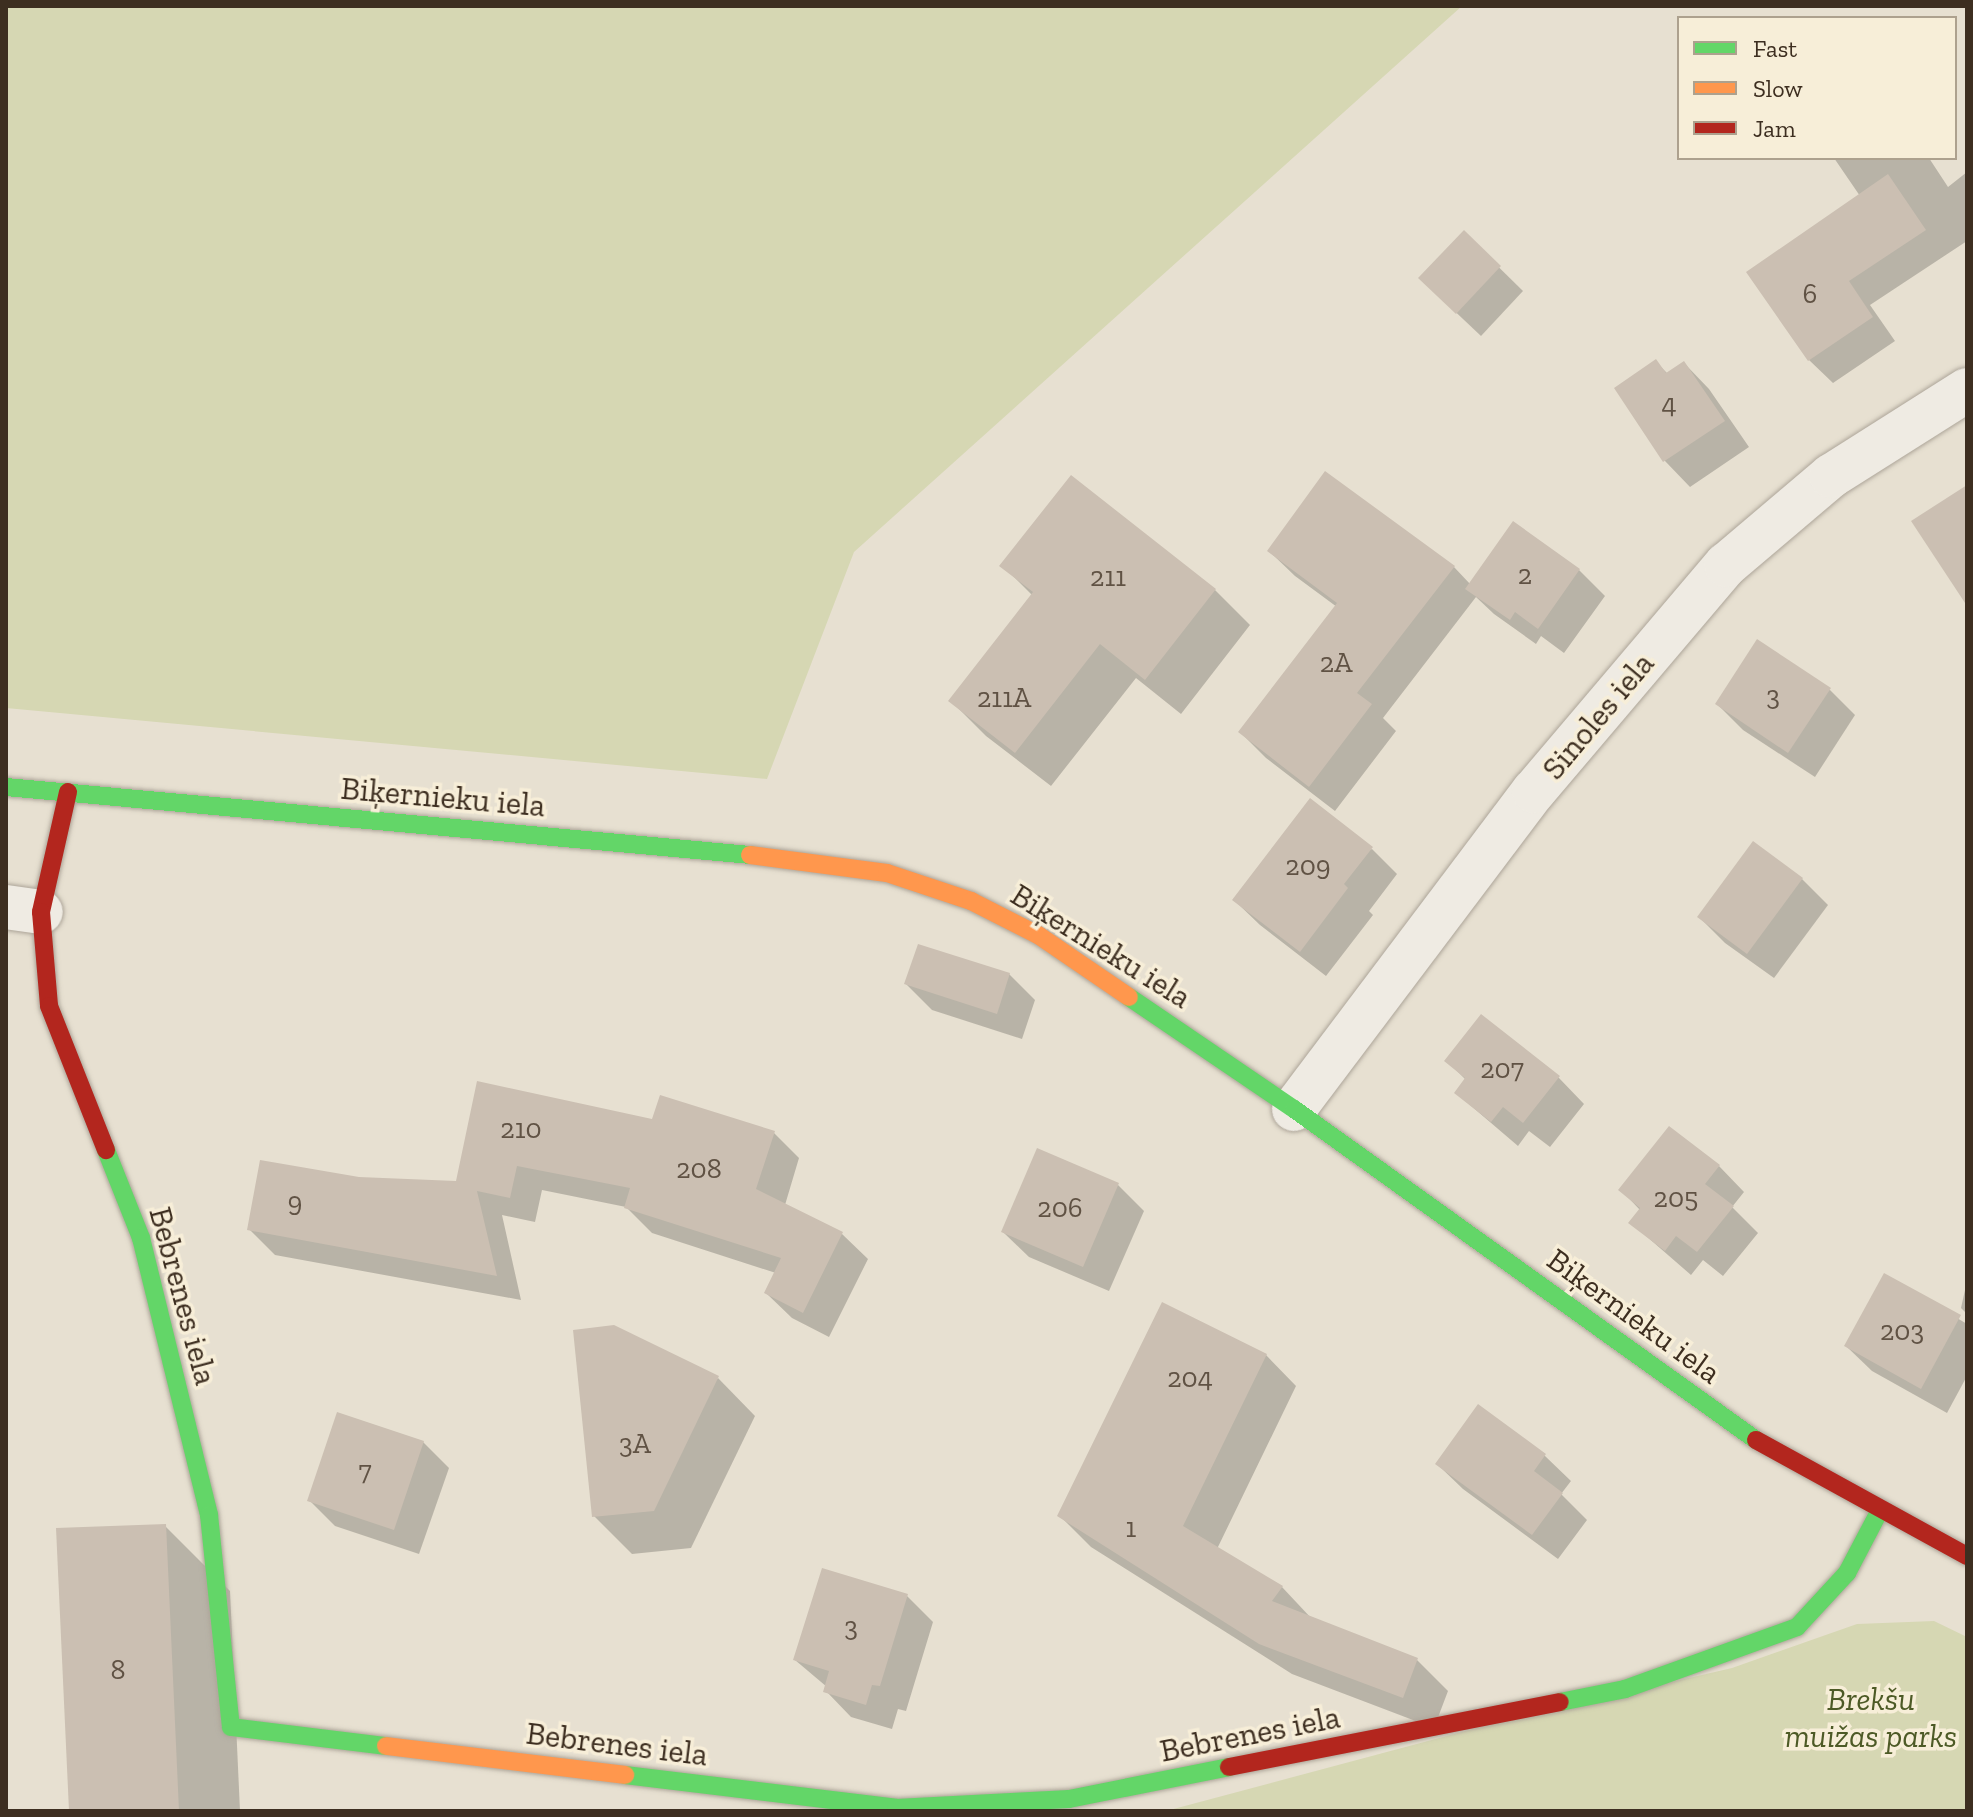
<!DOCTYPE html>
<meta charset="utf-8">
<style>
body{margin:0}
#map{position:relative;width:1973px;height:1817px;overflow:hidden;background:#e7e0d1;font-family:"Zilla Slab",serif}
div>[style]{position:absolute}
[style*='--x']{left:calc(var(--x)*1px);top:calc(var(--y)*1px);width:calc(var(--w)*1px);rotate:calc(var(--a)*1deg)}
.green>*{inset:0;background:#d6d7b3}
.shadow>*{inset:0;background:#0003}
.building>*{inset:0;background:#cbbfb2}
.roads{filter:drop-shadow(0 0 2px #ada599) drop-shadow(0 0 2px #ada599)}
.street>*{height:44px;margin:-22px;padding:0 22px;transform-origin:22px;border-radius:22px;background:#efebe3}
.fast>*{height:18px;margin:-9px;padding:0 9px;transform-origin:9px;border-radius:9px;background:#63d668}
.slow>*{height:18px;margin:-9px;padding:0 9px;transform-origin:9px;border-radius:9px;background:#ff974d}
.jam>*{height:18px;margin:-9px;padding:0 9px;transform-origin:9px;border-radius:9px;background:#b3261e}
span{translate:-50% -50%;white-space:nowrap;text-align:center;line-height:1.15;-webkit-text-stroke:7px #f7eed8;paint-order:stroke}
.number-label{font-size:28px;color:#605244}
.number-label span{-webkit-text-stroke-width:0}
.street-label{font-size:32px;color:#3d2e20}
.park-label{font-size:32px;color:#4d5a26;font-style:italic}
.frame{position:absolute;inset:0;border:8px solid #3d2e20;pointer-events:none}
.legend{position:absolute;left:1677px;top:16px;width:280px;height:144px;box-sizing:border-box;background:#f7eed8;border:2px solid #ada18e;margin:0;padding:10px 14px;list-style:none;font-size:24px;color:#3d2e20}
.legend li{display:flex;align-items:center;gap:16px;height:40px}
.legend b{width:40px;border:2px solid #ada18e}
</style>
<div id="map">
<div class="green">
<i style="clip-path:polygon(6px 6px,1462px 6px,854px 552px,767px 779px,6px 708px)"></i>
<i style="clip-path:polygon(1934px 1621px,1967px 1637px,1967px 1811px,1166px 1811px,1499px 1722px,1732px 1668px,1857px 1624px)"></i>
</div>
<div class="shadow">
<i style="clip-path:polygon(1834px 158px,1929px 158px,1948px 187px,1967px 172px,1967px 241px,1870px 305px,1895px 341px,1833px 383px,1809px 360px,1860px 196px)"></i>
<i style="clip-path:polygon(1464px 233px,1523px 291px,1481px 336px,1445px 302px)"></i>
<i style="clip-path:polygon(1656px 362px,1668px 374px,1684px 363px,1709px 389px,1749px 447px,1690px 487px,1665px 461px,1616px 388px)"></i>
<i style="clip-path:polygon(1071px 478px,1215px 590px,1250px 625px,1181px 714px,1136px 678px,1051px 786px,986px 736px,951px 701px,1033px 596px,1002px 565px)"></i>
<i style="clip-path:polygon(1269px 551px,1454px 567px,1471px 585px,1579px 570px,1605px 596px,1564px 653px,1541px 636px,1536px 644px,1494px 614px,1476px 597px,1383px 718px,1396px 731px,1335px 811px,1266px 758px,1240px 732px,1337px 607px,1295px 576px)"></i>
<i style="clip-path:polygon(1830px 690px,1855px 715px,1815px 777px,1743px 730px,1717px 704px)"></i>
<i style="clip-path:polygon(1372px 849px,1397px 874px,1369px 911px,1373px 915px,1326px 976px,1260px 925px,1234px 900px)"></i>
<i style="clip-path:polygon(1802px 879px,1828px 905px,1774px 978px,1725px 943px,1699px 917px)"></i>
<i style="clip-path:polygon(1009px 974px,1035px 1000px,1022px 1039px,932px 1010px,906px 984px)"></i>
<i style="clip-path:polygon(1481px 1017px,1559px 1078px,1584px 1104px,1550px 1147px,1529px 1131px,1518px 1146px,1456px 1093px,1466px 1080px,1447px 1061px)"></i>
<i style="clip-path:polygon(654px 1121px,774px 1133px,799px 1158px,785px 1205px,842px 1234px,868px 1259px,829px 1337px,792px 1318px,766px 1293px,776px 1273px,652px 1233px,626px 1207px,542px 1190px,535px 1222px,502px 1215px,521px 1300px,275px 1255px,249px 1229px,359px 1179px,458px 1183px)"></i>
<i style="clip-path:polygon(1719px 1166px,1744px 1192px,1732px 1207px,1758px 1233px,1723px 1276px,1703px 1260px,1691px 1275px,1630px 1222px,1640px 1210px,1621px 1190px)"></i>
<i style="clip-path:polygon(1118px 1185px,1144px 1211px,1109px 1291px,1029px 1257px,1003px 1232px)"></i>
<i style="clip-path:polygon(1885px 1275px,1967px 1324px,1967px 1376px,1947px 1413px,1872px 1371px,1846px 1346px)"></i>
<i style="clip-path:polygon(1967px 1281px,1967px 1314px,1961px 1308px)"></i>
<i style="clip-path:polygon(1266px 1355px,1296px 1386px,1217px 1549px,1282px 1587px,1312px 1619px,1417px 1660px,1448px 1691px,1434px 1728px,1292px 1674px,1091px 1547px,1060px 1516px)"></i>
<i style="clip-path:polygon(718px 1378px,755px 1416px,691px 1548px,632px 1554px,594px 1516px)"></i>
<i style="clip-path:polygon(1479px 1407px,1545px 1456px,1571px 1481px,1561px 1494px,1587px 1520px,1558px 1559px,1463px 1489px,1437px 1464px)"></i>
<i style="clip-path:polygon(423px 1442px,449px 1468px,419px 1554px,335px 1526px,309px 1500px)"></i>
<i style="clip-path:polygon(165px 1526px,230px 1591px,240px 1811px,71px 1811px)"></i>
<i style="clip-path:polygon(823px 1570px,907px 1596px,933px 1622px,906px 1711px,898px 1709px,892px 1729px,851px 1717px,826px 1691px,827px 1687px,795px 1660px)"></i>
</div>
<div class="building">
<i style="clip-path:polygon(1888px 174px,1926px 230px,1849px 281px,1873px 317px,1808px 361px,1746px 272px)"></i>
<i style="clip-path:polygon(1464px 230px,1501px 266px,1456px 314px,1418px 278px)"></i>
<i style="clip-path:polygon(1656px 359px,1666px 373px,1684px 361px,1725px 421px,1663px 462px,1614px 388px)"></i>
<i style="clip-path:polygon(1325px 471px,1455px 566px,1357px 693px,1372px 704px,1309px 787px,1238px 732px,1337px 603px,1267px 551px)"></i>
<i style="clip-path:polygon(1071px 475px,1216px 589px,1145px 680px,1100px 644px,1015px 753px,948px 701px,1033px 592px,999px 566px)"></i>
<i style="clip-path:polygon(1967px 485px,1967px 606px,1911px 521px)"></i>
<i style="clip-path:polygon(1513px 521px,1580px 569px,1538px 629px,1515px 612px,1510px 620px,1465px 589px)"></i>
<i style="clip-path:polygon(1757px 639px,1831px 688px,1788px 753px,1715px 704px)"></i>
<i style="clip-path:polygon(1310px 798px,1373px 847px,1344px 884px,1348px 888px,1300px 952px,1232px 900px)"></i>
<i style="clip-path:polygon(1753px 841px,1803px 878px,1747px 954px,1697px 917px)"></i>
<i style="clip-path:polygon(918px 944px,1010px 973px,997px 1014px,904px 984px)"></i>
<i style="clip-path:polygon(1481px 1014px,1560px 1076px,1523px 1123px,1503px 1107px,1491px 1122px,1454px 1093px,1465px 1078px,1444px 1061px)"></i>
<i style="clip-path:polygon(477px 1081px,652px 1119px,660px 1095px,775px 1131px,756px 1189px,843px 1232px,803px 1313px,764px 1293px,781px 1258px,624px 1208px,630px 1188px,517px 1166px,510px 1198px,477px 1191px,497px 1276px,247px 1230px,260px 1160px,359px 1177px,456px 1181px)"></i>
<i style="clip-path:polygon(1669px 1126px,1720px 1165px,1705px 1184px,1734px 1206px,1697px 1252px,1676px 1236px,1665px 1251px,1628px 1223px,1640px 1208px,1618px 1190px)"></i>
<i style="clip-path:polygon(1037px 1148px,1119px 1183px,1083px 1267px,1001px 1232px)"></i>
<i style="clip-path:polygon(1884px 1273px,1961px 1315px,1921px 1389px,1844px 1346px)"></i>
<i style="clip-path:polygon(1162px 1302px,1267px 1354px,1183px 1526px,1283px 1586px,1272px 1601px,1418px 1658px,1403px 1698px,1259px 1644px,1057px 1516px)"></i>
<i style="clip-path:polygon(614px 1325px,719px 1376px,654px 1511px,592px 1517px,573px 1330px)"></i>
<i style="clip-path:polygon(1478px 1404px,1546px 1454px,1534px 1471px,1563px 1493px,1532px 1535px,1435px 1464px)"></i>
<i style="clip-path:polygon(337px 1412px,424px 1441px,394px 1530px,307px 1501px)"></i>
<i style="clip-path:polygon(166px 1524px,179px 1811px,69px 1811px,56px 1528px)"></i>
<i style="clip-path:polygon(822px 1568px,908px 1594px,880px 1686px,872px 1685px,866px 1705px,823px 1692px,829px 1671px,793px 1660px)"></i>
</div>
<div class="roads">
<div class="street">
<i style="--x:6;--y:907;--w:35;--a:8"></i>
<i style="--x:1294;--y:1109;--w:398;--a:-53"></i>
<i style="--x:1534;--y:791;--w:297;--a:-49.7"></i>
<i style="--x:1726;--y:565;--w:138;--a:-40.3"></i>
<i style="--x:1831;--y:476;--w:161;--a:-32.3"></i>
</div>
<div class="fast">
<i style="--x:6;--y:787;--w:747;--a:5.22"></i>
<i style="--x:1129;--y:997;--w:199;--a:34.2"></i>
<i style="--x:1294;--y:1109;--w:568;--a:35.62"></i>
<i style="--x:106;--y:1150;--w:95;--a:68.3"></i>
<i style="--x:141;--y:1238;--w:285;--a:76.2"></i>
<i style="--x:209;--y:1515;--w:213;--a:84.1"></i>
<i style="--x:231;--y:1727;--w:156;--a:7"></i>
<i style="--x:1560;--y:1702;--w:66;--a:-11.3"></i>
<i style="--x:1625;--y:1689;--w:183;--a:-19.8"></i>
<i style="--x:1797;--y:1627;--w:74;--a:-47.2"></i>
<i style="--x:1847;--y:1573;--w:69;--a:-62.3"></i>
<i style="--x:625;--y:1775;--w:273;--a:6.9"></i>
<i style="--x:896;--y:1808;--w:173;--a:-3"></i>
<i style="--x:1069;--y:1799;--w:163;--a:-11.3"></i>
</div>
<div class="slow">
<i style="--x:750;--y:855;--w:138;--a:7.5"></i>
<i style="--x:887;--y:873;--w:89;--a:18.4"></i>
<i style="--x:971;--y:901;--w:75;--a:26.9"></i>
<i style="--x:1038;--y:935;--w:110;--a:34.3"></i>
<i style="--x:386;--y:1746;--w:241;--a:6.9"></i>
</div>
<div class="jam">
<i style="--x:68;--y:792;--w:123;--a:102.7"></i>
<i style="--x:41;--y:912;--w:94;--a:85.1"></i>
<i style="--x:49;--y:1006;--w:155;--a:68.4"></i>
<i style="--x:1756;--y:1440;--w:241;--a:28.8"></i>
<i style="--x:1229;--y:1767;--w:337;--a:-11.1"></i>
</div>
</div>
<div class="number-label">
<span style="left:1810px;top:294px">6</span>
<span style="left:1669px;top:404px">4</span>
<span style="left:1525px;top:575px">2</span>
<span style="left:1108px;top:577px">211</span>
<span style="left:1336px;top:663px">2A</span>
<span style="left:1773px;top:696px">3</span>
<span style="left:1004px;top:698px">211A</span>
<span style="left:1308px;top:866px">209</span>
<span style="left:1502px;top:1069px">207</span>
<span style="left:521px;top:1129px">210</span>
<span style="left:699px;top:1169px">208</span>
<span style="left:1676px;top:1198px">205</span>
<span style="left:295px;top:1202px">9</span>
<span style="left:1060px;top:1208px">206</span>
<span style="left:1902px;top:1331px">203</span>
<span style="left:1190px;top:1378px">204</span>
<span style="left:635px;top:1444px">3A</span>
<span style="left:365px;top:1471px">7</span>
<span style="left:1131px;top:1528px">1</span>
<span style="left:851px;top:1627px">3</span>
<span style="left:118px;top:1670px">8</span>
</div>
<div class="street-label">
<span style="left:1598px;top:716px;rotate:-50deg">Sinoles iela</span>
<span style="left:443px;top:797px;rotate:5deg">Biķernieku iela</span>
<span style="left:1101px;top:946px;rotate:32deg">Biķernieku iela</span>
<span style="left:183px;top:1296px;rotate:75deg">Bebrenes iela</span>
<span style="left:1634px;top:1316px;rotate:36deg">Biķernieku iela</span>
<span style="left:1250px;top:1734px;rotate:-11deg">Bebrenes iela</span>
<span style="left:617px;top:1744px;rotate:7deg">Bebrenes iela</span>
</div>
<div class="park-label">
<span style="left:1871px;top:1718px">Brekšu<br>muižas parks</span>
</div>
<div class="frame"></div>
<ul class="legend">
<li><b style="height:10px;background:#63d668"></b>Fast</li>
<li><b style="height:10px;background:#ff974d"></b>Slow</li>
<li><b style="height:10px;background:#b3261e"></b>Jam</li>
</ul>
</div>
